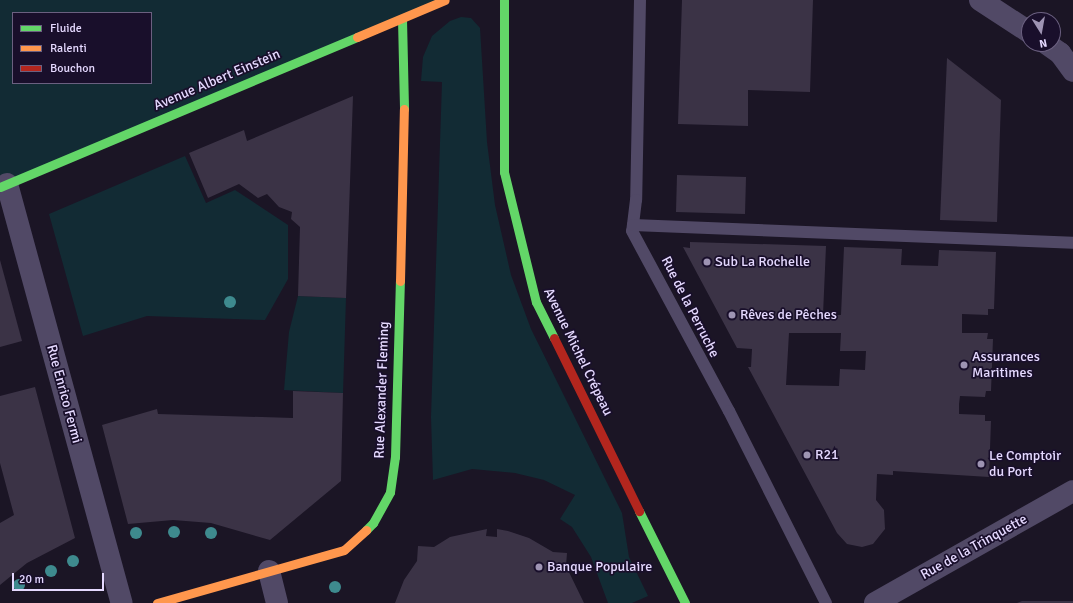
<!DOCTYPE html>
<meta charset="utf-8">
<style>
body{margin:0}
#map{position:relative;width:1073px;height:603px;overflow:hidden;background:#1b1525;font-family:Signika,sans-serif}
div>[style]{position:absolute}
[style*='--x']{left:calc(var(--x)*1px);top:calc(var(--y)*1px);width:calc(var(--w)*1px);rotate:calc(var(--a)*1deg)}
.green>*{inset:0;background:#122b34}
.building>*{inset:0;background:#3b3346}
.lane>*{height:12px;margin:-6px;padding:0 6px;transform-origin:6px;border-radius:6px;background:#514966}
.street>*{height:22px;margin:-11px;padding:0 11px;transform-origin:11px;border-radius:11px;background:#514966}
.fast>*{height:9px;margin:-4.5px;padding:0 4.5px;transform-origin:4.5px;border-radius:4.5px;background:#63d668}
.slow>*{height:9px;margin:-4.5px;padding:0 4.5px;transform-origin:4.5px;border-radius:4.5px;background:#ff974d}
.jam>*{height:9px;margin:-4.5px;padding:0 4.5px;transform-origin:4.5px;border-radius:4.5px;background:#b3261e}
.trees>*{width:12px;height:12px;margin:-6px;border-radius:50%;background:#3e8a8e}
.dots>*{width:11px;height:11px;translate:-50% -50%;box-sizing:border-box;border:2px solid #190f2b;border-radius:50%}
span{translate:-50% -50%;white-space:nowrap;text-align:center;line-height:1.15;-webkit-text-stroke:3.5px #190f2b;paint-order:stroke}
.street-label{font-size:14px;color:#e5d9ff}
.poi-label{font-size:14px;color:#e5d9ff}
.left{translate:0 -50%;text-align:left}
.legend{position:absolute;left:12px;top:12px;width:140px;height:72px;box-sizing:border-box;background:#190f2b;border:1px solid #6b6080;margin:0;padding:5px 7px;list-style:none;font-size:12px;color:#e5d9ff}
.legend li{display:flex;align-items:center;gap:8px;height:20px}
.legend b{width:20px;border:1px solid #6b6080}
.north{position:absolute;left:1021px;top:12px;width:40px;height:40px;box-sizing:border-box;background:#190f2b;border:1px solid #6b6080;border-radius:50%;rotate:169deg;font-size:11px;font-weight:700;line-height:16px;text-align:center;color:#e5d9ff}
.north::after{content:'';display:block;margin:auto;width:14px;height:18px;background:#9e94b3;clip-path:polygon(50% 0,100% 100%,50% 72%,0 100%)}
.scale{position:absolute;left:12px;top:573px;width:92px;height:18px;box-sizing:border-box;border:2px solid #e5d9ff;border-top:0;padding-left:5px;font-size:12px;line-height:14px;white-space:nowrap;color:#e5d9ff;-webkit-text-stroke:3px #190f2b;paint-order:stroke}
</style>
<div id="map">
<div class="green">
<i style="clip-path:polygon(evenodd,0 0,445px 0,0 187px,0 0,13px 13px,151px 13px,151px 83px,13px 83px,13px 13px)"></i>
<i style="clip-path:polygon(461px 17px,471px 18px,480px 28px,487px 142px,495px 205px,511px 275px,531px 329px,622px 513px,629px 557px,648px 596px,632px 603px,608px 603px,591px 557px,572px 527px,560px 519px,575px 495px,544px 480px,515px 473px,472px 469px,433px 480px,431px 417px,442px 82px,421px 81px,423px 57px,432px 36px,450px 21px)"></i>
<i style="clip-path:polygon(185px 156px,206px 203px,235px 190px,288px 225px,288px 279px,265px 320px,147px 316px,83px 336px,49px 214px)"></i>
<i style="clip-path:polygon(298px 296px,346px 298px,343px 393px,284px 390px,289px 332px)"></i>
</div>
<div class="building">
<i style="clip-path:polygon(682px 0,813px 0,810px 92px,748px 90px,748px 126px,678px 124px)"></i>
<i style="clip-path:polygon(947px 58px,1001px 100px,997px 222px,940px 220px)"></i>
<i style="clip-path:polygon(353px 96px,346px 298px,298px 296px,300px 227px,291px 219px,292px 212px,279px 207px,267px 194px,258px 198px,239px 184px,208px 198px,189px 153px,244px 130px,247px 141px)"></i>
<i style="clip-path:polygon(677px 175px,746px 177px,745px 214px,676px 212px)"></i>
<i style="clip-path:polygon(evenodd,690px 242px,826px 246px,823px 315px,841px 315px,844px 247px,902px 249px,901px 265px,938px 266px,939px 250px,996px 252px,994px 309px,988px 309px,988px 315px,962px 314px,962px 333px,988px 333px,987px 339px,993px 339px,991px 391px,986px 391px,985px 397px,960px 396px,959px 404px,959px 414px,985px 415px,985px 421px,991px 421px,989px 477px,893px 471px,893px 475px,877px 474px,876px 500px,884px 510px,885px 529px,873px 544px,862px 547px,847px 544px,837px 533px,748px 367px,751px 367px,752px 349px,737px 348px,683px 247px,690px 248px,690px 242px,789px 333px,841px 333px,840px 351px,866px 351px,865px 370px,840px 369px,839px 386px,786px 385px,789px 333px)"></i>
<i style="clip-path:polygon(0 260px,22px 341px,0 347px)"></i>
<i style="clip-path:polygon(35px 387px,75px 538px,27px 563px,0 585px,0 523px,14px 515px,0 463px,0 396px)"></i>
<i style="clip-path:polygon(293px 391px,343px 393px,341px 481px,270px 540px,211px 523px,173px 520px,128px 524px,102px 425px,157px 409px,158px 414px,293px 418px)"></i>
<i style="clip-path:polygon(487px 529px,486px 536px,497px 537px,497px 529px,508px 531px,529px 538px,553px 552px,567px 553px,566px 566px,584px 603px,395px 603px,404px 580px,417px 561px,418px 546px,434px 547px,450px 537px)"></i>
<i style="clip-path:polygon(1022px 601px,1073px 601px,1073px 603px,1017px 603px)"></i>
</div>
<div class="lane">
<i style="--x:640;--y:0;--w:200;--a:91.1"></i>
<i style="--x:636;--y:200;--w:31;--a:97"></i>
<i style="--x:632;--y:231;--w:204;--a:61.7"></i>
<i style="--x:729;--y:411;--w:215;--a:63.2"></i>
<i style="--x:633;--y:225;--w:440;--a:2.3"></i>
</div>
<div class="street">
<i style="--x:980;--y:0;--w:59;--a:33.1"></i>
<i style="--x:1047;--y:44;--w:16;--a:35"></i>
<i style="--x:1060;--y:53;--w:22;--a:54"></i>
<i style="--x:7;--y:184;--w:434;--a:74.7"></i>
<i style="--x:269;--y:571;--w:33;--a:76"></i>
<i style="--x:875;--y:603;--w:227;--a:-29.5"></i>
</div>
<div class="fast">
<i style="--x:504;--y:0;--w:172;--a:90"></i>
<i style="--x:504;--y:172;--w:134;--a:76.2"></i>
<i style="--x:536;--y:302;--w:40;--a:63.4"></i>
<i style="--x:402;--y:19;--w:90;--a:88.7"></i>
<i style="--x:0;--y:187;--w:387;--a:-22.8"></i>
<i style="--x:639;--y:511;--w:103;--a:63.4"></i>
<i style="--x:366;--y:530;--w:10;--a:-45"></i>
<i style="--x:373;--y:523;--w:35;--a:-61"></i>
<i style="--x:390;--y:492;--w:35;--a:-82"></i>
<i style="--x:395;--y:457;--w:176;--a:-88.4"></i>
</div>
<div class="slow">
<i style="--x:357;--y:37;--w:95;--a:-22.8"></i>
<i style="--x:400;--y:281;--w:172;--a:-88.7"></i>
<i style="--x:157;--y:603;--w:194;--a:-15.8"></i>
<i style="--x:344;--y:550;--w:30;--a:-42"></i>
</div>
<div class="jam">
<i style="--x:554;--y:338;--w:193;--a:63.8"></i>
</div>
<div class="trees">
<i style="left:230px;top:302px"></i>
<i style="left:174px;top:532px"></i>
<i style="left:136px;top:533px"></i>
<i style="left:211px;top:533px"></i>
<i style="left:73px;top:561px"></i>
<i style="left:51px;top:571px"></i>
<i style="left:19px;top:585px"></i>
<i style="left:335px;top:587px"></i>
</div>
<div class="dots">
<i style="left:707px;top:262px;background:#9e94b3"></i>
<i style="left:732px;top:315px;background:#9e94b3"></i>
<i style="left:964px;top:365px;background:#9e94b3"></i>
<i style="left:807px;top:455px;background:#9e94b3"></i>
<i style="left:981px;top:464px;background:#9e94b3"></i>
<i style="left:539px;top:567px;background:#9e94b3"></i>
</div>
<div class="street-label">
<span style="left:217px;top:80px;rotate:-23deg">Avenue Albert Einstein</span>
<span style="left:690px;top:307px;rotate:63deg">Rue de la Perruche</span>
<span style="left:578px;top:352px;rotate:64deg">Avenue Michel Crépeau</span>
<span style="left:382px;top:390px;rotate:-88deg">Rue Alexander Fleming</span>
<span style="left:64px;top:394px;rotate:75deg">Rue Enrico Fermi</span>
<span style="left:974px;top:547px;rotate:-29deg">Rue de la Trinquette</span>
</div>
<div class="poi-label">
<span class="left" style="left:715px;top:262px">Sub La Rochelle</span>
<span class="left" style="left:740px;top:315px">Rêves de Pêches</span>
<span class="left" style="left:972px;top:365px">Assurances<br>Maritimes</span>
<span class="left" style="left:815px;top:455px">R21</span>
<span class="left" style="left:989px;top:464px">Le Comptoir<br>du Port</span>
<span class="left" style="left:547px;top:567px">Banque Populaire</span>
</div>
<ul class="legend">
<li><b style="height:5px;background:#63d668"></b>Fluide</li>
<li><b style="height:5px;background:#ff974d"></b>Ralenti</li>
<li><b style="height:5px;background:#b3261e"></b>Bouchon</li>
</ul>
<div class="north">N</div>
<div class="scale">20 m</div>
</div>
